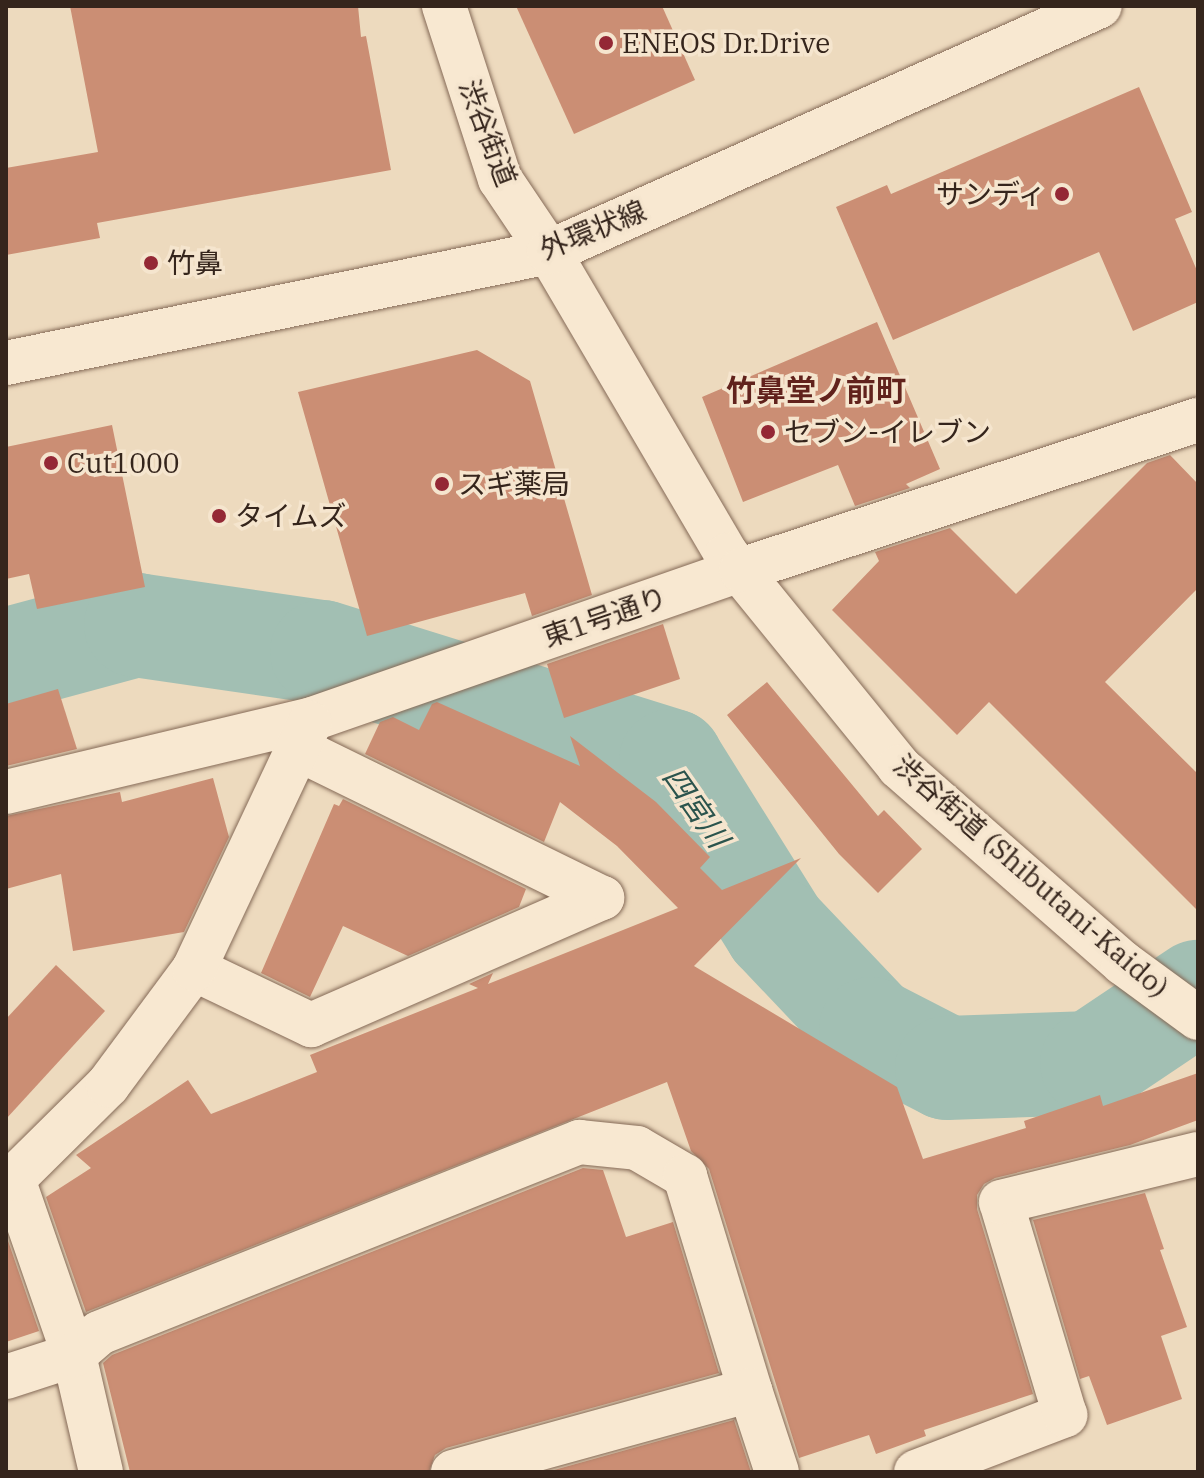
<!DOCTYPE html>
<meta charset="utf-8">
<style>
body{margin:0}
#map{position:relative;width:1204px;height:1478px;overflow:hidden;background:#eddabe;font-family:"IBM Plex Serif","Noto Sans JP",serif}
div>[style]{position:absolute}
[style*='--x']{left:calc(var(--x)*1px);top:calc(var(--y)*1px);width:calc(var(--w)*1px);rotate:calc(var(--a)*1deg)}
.river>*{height:104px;margin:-52px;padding:0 52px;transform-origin:52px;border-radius:52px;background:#a2bfb3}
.building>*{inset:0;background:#cb8e74}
.roads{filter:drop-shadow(0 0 2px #856a57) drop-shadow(0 0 2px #856a57)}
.minor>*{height:44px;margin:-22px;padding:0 22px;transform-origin:22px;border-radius:22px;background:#f8e8d1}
.dots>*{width:22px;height:22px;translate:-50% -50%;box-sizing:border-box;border:4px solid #f5e5ce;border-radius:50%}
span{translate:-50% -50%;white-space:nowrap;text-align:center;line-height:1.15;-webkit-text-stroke:7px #f5e5ce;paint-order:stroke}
.poi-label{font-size:28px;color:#35251c}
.left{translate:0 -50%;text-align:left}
.right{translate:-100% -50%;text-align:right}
.street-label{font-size:28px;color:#35251c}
.neighbourhood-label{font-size:30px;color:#61221c;font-weight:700}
.water-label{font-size:30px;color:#2b544d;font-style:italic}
.frame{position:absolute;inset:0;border:8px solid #35251c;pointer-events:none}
</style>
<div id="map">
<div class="river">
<i style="--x:6;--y:660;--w:135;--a:-15.1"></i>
<i style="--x:136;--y:625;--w:188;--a:8.3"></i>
<i style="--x:322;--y:652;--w:366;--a:17.3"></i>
<i style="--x:671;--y:761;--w:198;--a:58"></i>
<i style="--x:776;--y:929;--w:138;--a:46.5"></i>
<i style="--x:871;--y:1029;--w:85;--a:27.2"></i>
<i style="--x:947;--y:1068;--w:145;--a:-2"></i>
<i style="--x:1092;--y:1063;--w:128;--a:-33.8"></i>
</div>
<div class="building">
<i style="clip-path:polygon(70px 6px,358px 6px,361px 37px,366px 36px,391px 170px,97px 223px,100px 238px,6px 255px,6px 168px,98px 152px)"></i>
<i style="clip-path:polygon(516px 6px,662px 6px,695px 80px,574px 134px)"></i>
<i style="clip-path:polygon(1139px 87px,1192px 212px,1175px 219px,1198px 273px,1198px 302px,1133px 331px,1099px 252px,893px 340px,836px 207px,887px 185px,891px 194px)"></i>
<i style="clip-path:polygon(877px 322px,940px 469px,906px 484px,910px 488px,855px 506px,838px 465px,743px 502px,702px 397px)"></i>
<i style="clip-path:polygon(477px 350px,530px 381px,592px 595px,532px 616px,525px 593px,367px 636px,298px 392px)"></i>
<i style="clip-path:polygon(112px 425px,145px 587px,37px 609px,29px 574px,6px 579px,6px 447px)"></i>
<i style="clip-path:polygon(1170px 455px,1198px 484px,1198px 588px,1105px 682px,1198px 774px,1198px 911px,989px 702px,957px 735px,832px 610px,879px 561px,875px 552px,950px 528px,1016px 594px,1147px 463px)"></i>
<i style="clip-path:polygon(663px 624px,680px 679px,564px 718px,547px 664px)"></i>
<i style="clip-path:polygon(767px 682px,878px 816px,884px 810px,922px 849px,878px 893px,839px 854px,727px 715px)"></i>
<i style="clip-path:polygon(58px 689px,77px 749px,6px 766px,6px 704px)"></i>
<i style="clip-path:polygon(437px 702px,580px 766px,570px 736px,656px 802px,710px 857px,700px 868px,722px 890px,801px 858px,694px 966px,897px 1087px,923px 1159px,1026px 1128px,1024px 1121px,1100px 1095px,1103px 1106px,1198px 1073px,1198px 1120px,1130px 1145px,995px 1178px,984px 1184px,977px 1195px,977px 1209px,1033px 1394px,924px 1430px,926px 1436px,876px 1454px,869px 1435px,799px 1458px,709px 1169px,691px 1151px,667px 1082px,86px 1312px,46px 1197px,91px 1168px,76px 1155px,188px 1080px,211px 1114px,317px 1072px,310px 1055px,478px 988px,469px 984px,493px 973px,488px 984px,678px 908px,617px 846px,560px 802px,544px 842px,365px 754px,380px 722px,393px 717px,419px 730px,432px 704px)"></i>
<i style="clip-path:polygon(213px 778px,229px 837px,184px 932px,73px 951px,61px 874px,6px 889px,6px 816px,120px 792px,122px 802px)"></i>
<i style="clip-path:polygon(343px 799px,526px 889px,519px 907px,408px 956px,343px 926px,310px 997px,261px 973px,334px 804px,339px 806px)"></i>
<i style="clip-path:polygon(56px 965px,105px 1011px,6px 1119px,6px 1019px)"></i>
<i style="clip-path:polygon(583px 1168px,603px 1170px,626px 1237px,673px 1222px,719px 1373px,446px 1448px,435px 1455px,429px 1472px,130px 1472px,103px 1363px,112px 1355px)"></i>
<i style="clip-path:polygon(1145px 1193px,1164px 1249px,1160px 1250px,1187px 1327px,1161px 1336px,1182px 1399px,1107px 1425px,1089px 1376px,1080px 1379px,1033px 1220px)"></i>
<i style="clip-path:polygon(6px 1235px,39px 1331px,6px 1342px)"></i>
<i style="clip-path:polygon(734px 1420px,751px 1472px,547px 1472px)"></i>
</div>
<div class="roads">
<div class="minor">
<i style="--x:444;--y:6;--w:182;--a:72.1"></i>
<i style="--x:500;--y:179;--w:88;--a:56.1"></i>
<i style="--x:549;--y:252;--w:351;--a:59.6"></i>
<i style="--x:727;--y:555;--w:273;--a:50.9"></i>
<i style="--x:899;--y:767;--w:298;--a:41.2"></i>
<i style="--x:1123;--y:963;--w:93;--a:36.3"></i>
<i style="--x:6;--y:363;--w:554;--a:-11.55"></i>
<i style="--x:549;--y:252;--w:603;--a:-24.06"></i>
<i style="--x:6;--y:792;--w:315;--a:-13.4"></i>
<i style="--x:312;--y:719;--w:454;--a:-19.2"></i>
<i style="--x:741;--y:570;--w:481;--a:-18.2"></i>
<i style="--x:194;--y:969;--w:130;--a:25.6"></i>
<i style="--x:311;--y:1025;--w:318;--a:-23.6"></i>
<i style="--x:602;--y:898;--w:339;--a:-153.9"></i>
<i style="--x:13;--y:1179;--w:186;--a:70.9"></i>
<i style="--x:74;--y:1355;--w:120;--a:77"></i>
<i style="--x:6;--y:1182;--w:8;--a:-23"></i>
<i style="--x:13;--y:1179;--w:134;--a:-44.7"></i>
<i style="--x:108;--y:1085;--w:144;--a:-53.4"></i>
<i style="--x:194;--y:969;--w:272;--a:-64.8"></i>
<i style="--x:6;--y:1377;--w:71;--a:-17.9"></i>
<i style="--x:74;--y:1355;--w:33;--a:-41"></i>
<i style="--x:99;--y:1333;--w:517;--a:-21.7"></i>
<i style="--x:579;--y:1142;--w:58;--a:5.9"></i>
<i style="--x:637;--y:1148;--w:56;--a:30.3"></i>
<i style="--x:685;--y:1176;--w:224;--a:73.1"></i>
<i style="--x:453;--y:1472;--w:308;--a:-15.4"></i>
<i style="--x:750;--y:1390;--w:86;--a:71.8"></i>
<i style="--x:916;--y:1472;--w:160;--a:-20.9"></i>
<i style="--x:1065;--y:1415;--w:222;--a:-106.7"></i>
<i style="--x:1001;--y:1202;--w:203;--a:-13.7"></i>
</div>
</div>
<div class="dots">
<i style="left:606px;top:43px;background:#942835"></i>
<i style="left:1062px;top:194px;background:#942835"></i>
<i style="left:151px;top:263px;background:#942835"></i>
<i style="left:768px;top:432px;background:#942835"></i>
<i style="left:51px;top:463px;background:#942835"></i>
<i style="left:442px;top:484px;background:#942835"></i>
<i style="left:219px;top:516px;background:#942835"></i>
</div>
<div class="poi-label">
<span class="left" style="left:622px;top:43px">ENEOS Dr.Drive</span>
<span class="right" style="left:1046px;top:194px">サンディ</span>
<span class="left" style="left:167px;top:263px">竹鼻</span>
<span class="left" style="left:784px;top:432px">セブン-イレブン</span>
<span class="left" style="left:67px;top:463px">Cut1000</span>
<span class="left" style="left:458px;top:484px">スギ薬局</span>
<span class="left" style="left:235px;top:516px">タイムズ</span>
</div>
<div class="street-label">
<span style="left:488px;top:133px;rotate:69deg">渋谷街道</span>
<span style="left:593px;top:230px;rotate:-22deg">外環状線</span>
<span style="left:605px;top:617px;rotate:-19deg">東1号通り</span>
<span style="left:1031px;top:876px;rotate:41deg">渋谷街道 (Shibutani-Kaido)</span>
</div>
<div class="neighbourhood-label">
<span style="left:816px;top:390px">竹鼻堂ノ前町</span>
</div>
<div class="water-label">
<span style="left:696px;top:807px;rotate:55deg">四宮川</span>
</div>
<div class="frame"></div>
</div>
